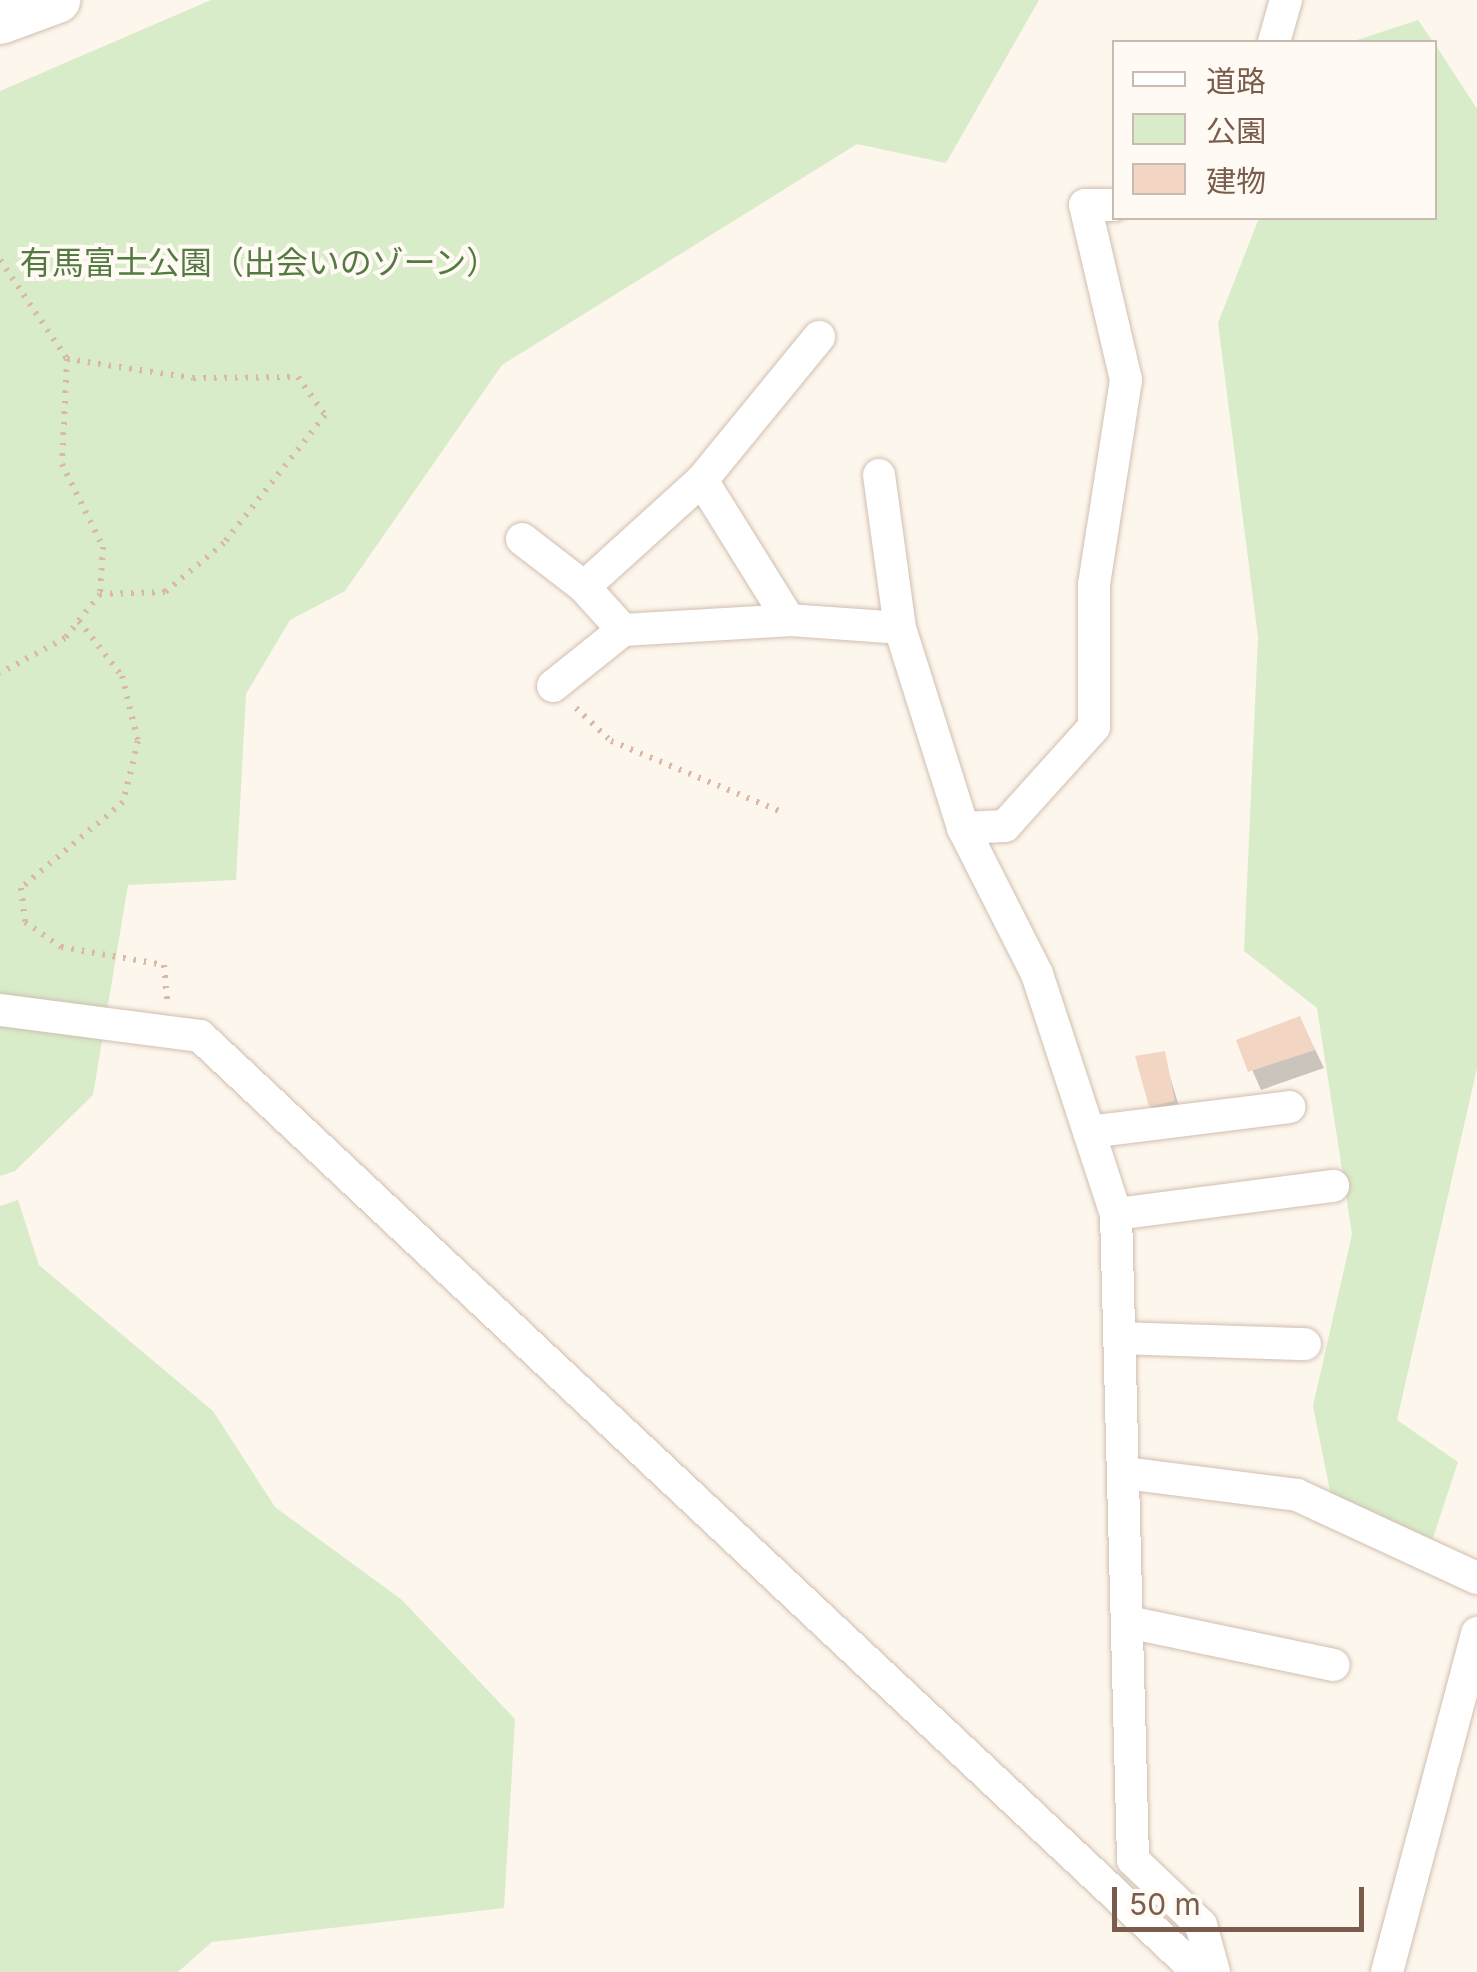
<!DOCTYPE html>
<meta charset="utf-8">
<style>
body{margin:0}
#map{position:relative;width:1477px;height:1972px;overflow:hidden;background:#fdf6ec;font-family:Inter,"Noto Sans JP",sans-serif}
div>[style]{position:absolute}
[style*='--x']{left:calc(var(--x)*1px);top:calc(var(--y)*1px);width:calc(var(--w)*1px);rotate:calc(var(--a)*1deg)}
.green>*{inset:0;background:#d8ecc9}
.shadow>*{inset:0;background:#0003}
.building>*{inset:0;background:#f3d5c3}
.path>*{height:6px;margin-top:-3px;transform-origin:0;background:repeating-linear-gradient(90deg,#d9b8a5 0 2.5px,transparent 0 10.5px)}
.roads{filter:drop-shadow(0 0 2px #d1beb0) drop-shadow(0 0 2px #d1beb0)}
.street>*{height:32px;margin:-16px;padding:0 16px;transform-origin:16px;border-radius:16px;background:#fff}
.secondary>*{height:45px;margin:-22.5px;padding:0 22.5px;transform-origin:22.5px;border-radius:22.5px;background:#fff}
span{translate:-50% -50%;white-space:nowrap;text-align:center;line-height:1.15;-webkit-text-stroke:8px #fffaf3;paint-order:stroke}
.park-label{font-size:32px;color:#537a41}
.legend{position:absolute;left:1112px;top:40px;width:325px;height:180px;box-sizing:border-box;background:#fffaf3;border:2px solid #cabbb1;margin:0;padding:12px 18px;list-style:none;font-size:30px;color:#7a5c4d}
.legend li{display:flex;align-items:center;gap:20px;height:50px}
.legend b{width:50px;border:2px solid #cabbb1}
.scale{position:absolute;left:1112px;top:1887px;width:252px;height:45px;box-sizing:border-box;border:5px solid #7a5c4d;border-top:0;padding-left:12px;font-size:30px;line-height:35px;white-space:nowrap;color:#7a5c4d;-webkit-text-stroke:8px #fffaf3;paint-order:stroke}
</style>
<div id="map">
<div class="green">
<i style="clip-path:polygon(211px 0,1039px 0,946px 163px,857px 144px,502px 365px,345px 591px,290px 620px,246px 694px,236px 880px,128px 885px,93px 1095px,15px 1171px,0 1176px,0 91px)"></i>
<i style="clip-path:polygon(1418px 20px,1433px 42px,1351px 42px)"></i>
<i style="clip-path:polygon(1435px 44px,1477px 109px,1477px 1068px,1397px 1420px,1458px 1462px,1430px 1547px,1332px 1501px,1313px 1406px,1352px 1234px,1317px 1008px,1244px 951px,1258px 637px,1218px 323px,1259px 218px,1434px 218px)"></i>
<i style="clip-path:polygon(18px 1200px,39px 1265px,213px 1411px,275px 1507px,402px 1600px,515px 1719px,504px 1908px,212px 1942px,178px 1972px,0 1972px,0 1206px)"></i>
</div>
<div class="shadow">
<i style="clip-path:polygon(1309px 1037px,1324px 1068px,1261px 1090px,1240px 1042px)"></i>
<i style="clip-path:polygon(1163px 1053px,1183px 1120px,1162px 1124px,1151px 1106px)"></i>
</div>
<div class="building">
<i style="clip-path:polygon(1300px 1016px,1315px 1050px,1248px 1072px,1236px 1040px)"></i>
<i style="clip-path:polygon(1165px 1051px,1175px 1101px,1149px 1107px,1135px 1056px)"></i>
</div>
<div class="path">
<i style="--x:0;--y:260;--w:120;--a:55.9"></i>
<i style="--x:67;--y:359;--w:105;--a:92.7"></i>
<i style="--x:62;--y:464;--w:93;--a:63.7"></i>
<i style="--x:103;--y:547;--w:47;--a:93.7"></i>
<i style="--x:100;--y:594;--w:56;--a:128.5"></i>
<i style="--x:65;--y:638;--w:74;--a:151.7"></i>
<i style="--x:67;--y:359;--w:127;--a:8.6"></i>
<i style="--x:193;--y:378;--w:105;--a:-0.5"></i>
<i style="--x:298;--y:377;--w:47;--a:54.6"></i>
<i style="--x:325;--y:415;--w:163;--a:128.3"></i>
<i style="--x:224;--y:543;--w:77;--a:140.3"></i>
<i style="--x:165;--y:592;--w:65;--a:178.2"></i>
<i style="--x:79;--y:621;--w:70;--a:52"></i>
<i style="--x:122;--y:676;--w:67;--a:76.2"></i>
<i style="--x:138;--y:741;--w:63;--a:103.8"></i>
<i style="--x:123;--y:802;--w:133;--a:139.9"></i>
<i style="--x:21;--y:888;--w:34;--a:83"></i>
<i style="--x:25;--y:922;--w:44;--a:34.8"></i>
<i style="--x:61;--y:947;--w:105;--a:9.9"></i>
<i style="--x:164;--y:965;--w:37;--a:85"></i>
<i style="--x:576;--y:708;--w:48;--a:43.3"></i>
<i style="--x:611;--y:741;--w:187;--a:22.6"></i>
</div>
<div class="roads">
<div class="street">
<i style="--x:1274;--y:42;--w:44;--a:-74.1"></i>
<i style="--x:1114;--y:205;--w:29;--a:180"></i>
<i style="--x:1085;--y:205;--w:180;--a:76.8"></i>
<i style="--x:1126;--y:380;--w:206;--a:98.9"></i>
<i style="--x:1094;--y:584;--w:143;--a:90"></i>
<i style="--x:1094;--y:727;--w:133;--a:132"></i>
<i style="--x:1005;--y:826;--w:42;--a:177.3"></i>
<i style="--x:963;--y:828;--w:164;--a:63.1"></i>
<i style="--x:1037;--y:974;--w:253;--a:71.8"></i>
<i style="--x:1116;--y:1214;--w:646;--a:88.49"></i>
<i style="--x:1133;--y:1860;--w:94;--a:43.7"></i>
<i style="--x:1201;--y:1925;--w:49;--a:74.5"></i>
<i style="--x:879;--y:475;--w:154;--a:82.2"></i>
<i style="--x:900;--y:628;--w:210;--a:72.5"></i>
<i style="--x:522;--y:539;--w:78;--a:37.7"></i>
<i style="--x:584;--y:587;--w:58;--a:47.8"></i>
<i style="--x:584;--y:587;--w:159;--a:-42.2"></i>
<i style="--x:789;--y:620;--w:165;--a:-121.9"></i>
<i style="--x:702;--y:480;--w:185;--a:-50.7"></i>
<i style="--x:553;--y:686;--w:90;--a:-38.7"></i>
<i style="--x:623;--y:630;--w:166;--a:-3.4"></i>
<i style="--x:789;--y:620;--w:111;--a:4.1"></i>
<i style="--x:0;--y:1010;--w:202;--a:7.4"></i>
<i style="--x:200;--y:1036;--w:1368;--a:43.16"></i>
<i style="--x:1089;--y:1132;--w:202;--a:-7.1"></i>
<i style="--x:1116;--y:1214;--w:219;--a:-7.4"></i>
<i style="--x:1120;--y:1338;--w:185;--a:1.9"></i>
<i style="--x:1124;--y:1473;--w:174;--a:7.2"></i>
<i style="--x:1297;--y:1495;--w:198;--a:24.8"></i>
<i style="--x:1128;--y:1622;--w:210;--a:11.8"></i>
<i style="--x:1387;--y:1972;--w:351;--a:-75.1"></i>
</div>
<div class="secondary">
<i style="--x:0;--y:21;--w:61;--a:-20.2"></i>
</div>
</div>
<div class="park-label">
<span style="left:259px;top:263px">有馬富士公園（出会いのゾーン）</span>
</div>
<ul class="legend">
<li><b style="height:12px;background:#fff"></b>道路</li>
<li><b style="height:28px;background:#d8ecc9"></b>公園</li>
<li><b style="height:28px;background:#f3d5c3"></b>建物</li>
</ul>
<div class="scale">50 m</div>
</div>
